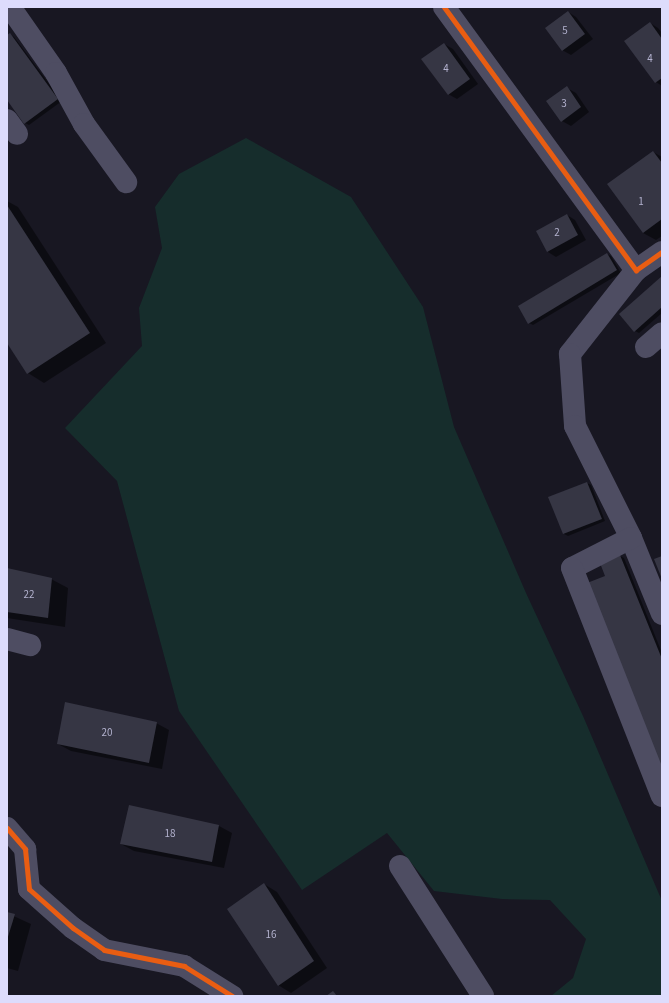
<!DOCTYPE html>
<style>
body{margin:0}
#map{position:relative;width:669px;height:1003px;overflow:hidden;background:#181722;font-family:"Source Sans 3",sans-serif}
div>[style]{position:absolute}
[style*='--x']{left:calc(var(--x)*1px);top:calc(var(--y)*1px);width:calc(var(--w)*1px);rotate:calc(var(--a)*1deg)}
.green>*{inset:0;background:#162d2c}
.shadow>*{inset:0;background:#0007}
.building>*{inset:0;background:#363644}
.minor>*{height:22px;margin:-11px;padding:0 11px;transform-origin:11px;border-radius:11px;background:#4e4d62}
.cycleway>*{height:5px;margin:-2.5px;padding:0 2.5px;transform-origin:2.5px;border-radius:2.5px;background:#e95d12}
span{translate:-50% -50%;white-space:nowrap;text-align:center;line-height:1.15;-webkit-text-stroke:3.5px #151227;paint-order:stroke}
.number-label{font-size:11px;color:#b3b2ce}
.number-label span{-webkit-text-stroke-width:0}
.frame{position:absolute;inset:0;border:8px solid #dddcfc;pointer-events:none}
</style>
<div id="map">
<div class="green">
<i style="clip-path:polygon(246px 138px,351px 197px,423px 307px,454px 427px,526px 593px,583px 716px,662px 901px,662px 996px,551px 996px,573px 978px,586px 939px,550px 900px,502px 899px,434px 891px,387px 833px,302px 890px,179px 711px,117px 481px,65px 428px,142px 346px,139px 308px,162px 248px,155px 207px,179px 174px)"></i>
</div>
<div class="shadow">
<i style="clip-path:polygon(568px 12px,576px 17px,593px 39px,571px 55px,562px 50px)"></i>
<i style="clip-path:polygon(650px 23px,658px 28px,662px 33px,662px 86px,656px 82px,626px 41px)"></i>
<i style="clip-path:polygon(10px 34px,14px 37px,62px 101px,29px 125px,25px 123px,7px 99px,7px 36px)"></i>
<i style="clip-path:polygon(444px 44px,453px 49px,478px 84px,457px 99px,448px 94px)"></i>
<i style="clip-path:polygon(567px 88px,576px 93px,589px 112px,571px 126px,562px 121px)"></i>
<i style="clip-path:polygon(653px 152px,662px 157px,662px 236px,656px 240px,643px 233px)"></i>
<i style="clip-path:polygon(7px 201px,18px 207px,106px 343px,44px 383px,28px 373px,7px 342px)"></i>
<i style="clip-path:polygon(567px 215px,575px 220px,586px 240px,556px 257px,548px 252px)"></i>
<i style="clip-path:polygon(607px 254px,611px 256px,621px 273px,533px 325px,529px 323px)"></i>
<i style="clip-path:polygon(662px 277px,662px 313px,639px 333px,635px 331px)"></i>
<i style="clip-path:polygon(587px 483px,591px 485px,605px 521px,568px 536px,564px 534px)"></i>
<i style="clip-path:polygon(620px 556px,624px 558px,662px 653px,662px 767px,606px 576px)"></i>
<i style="clip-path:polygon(7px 569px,51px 579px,68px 588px,65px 627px,7px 618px)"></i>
<i style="clip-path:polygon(156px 723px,169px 730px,162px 769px,71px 751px,58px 744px)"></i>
<i style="clip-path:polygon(219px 826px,232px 833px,224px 868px,134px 851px,121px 844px)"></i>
<i style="clip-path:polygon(264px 884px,277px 892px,327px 968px,291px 993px,278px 985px)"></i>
<i style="clip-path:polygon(7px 913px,31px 924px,18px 971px,7px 968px)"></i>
</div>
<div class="building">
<i style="clip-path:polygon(568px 11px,585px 34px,562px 51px,545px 28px)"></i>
<i style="clip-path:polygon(650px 22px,662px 39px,662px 78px,655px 83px,624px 41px)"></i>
<i style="clip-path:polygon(10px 33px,58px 99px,24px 124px,7px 100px,7px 35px)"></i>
<i style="clip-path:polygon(444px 43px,470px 79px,448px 95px,421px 59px)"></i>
<i style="clip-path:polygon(567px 86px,581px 107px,561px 122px,546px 101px)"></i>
<i style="clip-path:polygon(653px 151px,662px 163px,662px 219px,643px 233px,607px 184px)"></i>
<i style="clip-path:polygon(7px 205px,90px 333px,27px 374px,7px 343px)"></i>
<i style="clip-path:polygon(567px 214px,578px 235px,547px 252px,536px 231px)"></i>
<i style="clip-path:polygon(607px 253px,617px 270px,528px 324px,518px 306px)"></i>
<i style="clip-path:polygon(662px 276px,662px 307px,634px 332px,619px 314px)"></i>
<i style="clip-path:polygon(587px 482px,602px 519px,563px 534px,548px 497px)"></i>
<i style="clip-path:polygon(620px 555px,662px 659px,662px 769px,587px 583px,605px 576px,600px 563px)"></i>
<i style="clip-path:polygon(662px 556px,662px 579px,654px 559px)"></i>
<i style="clip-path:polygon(7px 568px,52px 578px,48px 618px,7px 612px)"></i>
<i style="clip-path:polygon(65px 702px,157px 722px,149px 763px,57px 744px)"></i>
<i style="clip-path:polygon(129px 805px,219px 825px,212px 862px,120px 844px)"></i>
<i style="clip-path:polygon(264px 883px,314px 961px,278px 986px,227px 909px)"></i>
<i style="clip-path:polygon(7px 912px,15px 914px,7px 940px)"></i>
<i style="clip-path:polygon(333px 991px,337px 996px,326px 996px)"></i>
</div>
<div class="minor">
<i style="--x:10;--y:7;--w:80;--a:55.1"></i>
<i style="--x:56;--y:73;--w:58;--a:61.2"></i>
<i style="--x:84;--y:124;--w:72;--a:54.1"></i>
<i style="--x:444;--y:7;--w:326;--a:53.9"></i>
<i style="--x:7;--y:120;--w:17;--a:54"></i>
<i style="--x:662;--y:252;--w:32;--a:145"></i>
<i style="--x:636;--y:270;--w:107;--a:128.2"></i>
<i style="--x:570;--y:354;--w:72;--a:86"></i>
<i style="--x:575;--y:426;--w:125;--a:63.4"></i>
<i style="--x:631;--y:538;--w:82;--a:67.8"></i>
<i style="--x:646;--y:347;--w:21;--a:-41"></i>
<i style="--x:631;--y:538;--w:66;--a:153"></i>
<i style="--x:572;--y:568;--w:245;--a:68.5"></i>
<i style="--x:7;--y:639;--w:24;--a:15"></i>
<i style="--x:7;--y:828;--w:28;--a:49"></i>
<i style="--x:25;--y:849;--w:40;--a:84.3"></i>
<i style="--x:29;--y:889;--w:59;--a:41.6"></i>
<i style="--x:73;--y:928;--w:38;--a:35"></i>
<i style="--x:104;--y:950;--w:82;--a:11.3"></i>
<i style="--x:184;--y:966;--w:57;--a:32"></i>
<i style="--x:400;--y:866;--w:154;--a:57.4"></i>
</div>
<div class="cycleway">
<i style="--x:444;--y:7;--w:326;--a:53.9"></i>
<i style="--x:636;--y:270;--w:32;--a:-35"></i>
<i style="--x:7;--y:828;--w:28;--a:49"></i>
<i style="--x:25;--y:849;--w:40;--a:84.3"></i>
<i style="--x:29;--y:889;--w:59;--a:41.6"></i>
<i style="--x:73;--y:928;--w:38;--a:35"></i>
<i style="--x:104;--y:950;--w:82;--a:11.3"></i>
<i style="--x:184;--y:966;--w:57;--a:32"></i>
</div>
<div class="number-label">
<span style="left:565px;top:31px">5</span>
<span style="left:650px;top:59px">4</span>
<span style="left:446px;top:69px">4</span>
<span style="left:564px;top:104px">3</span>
<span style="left:641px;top:202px">1</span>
<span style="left:557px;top:233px">2</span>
<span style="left:29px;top:595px">22</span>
<span style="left:107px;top:733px">20</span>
<span style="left:170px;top:834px">18</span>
<span style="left:271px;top:935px">16</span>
</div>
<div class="frame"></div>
</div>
